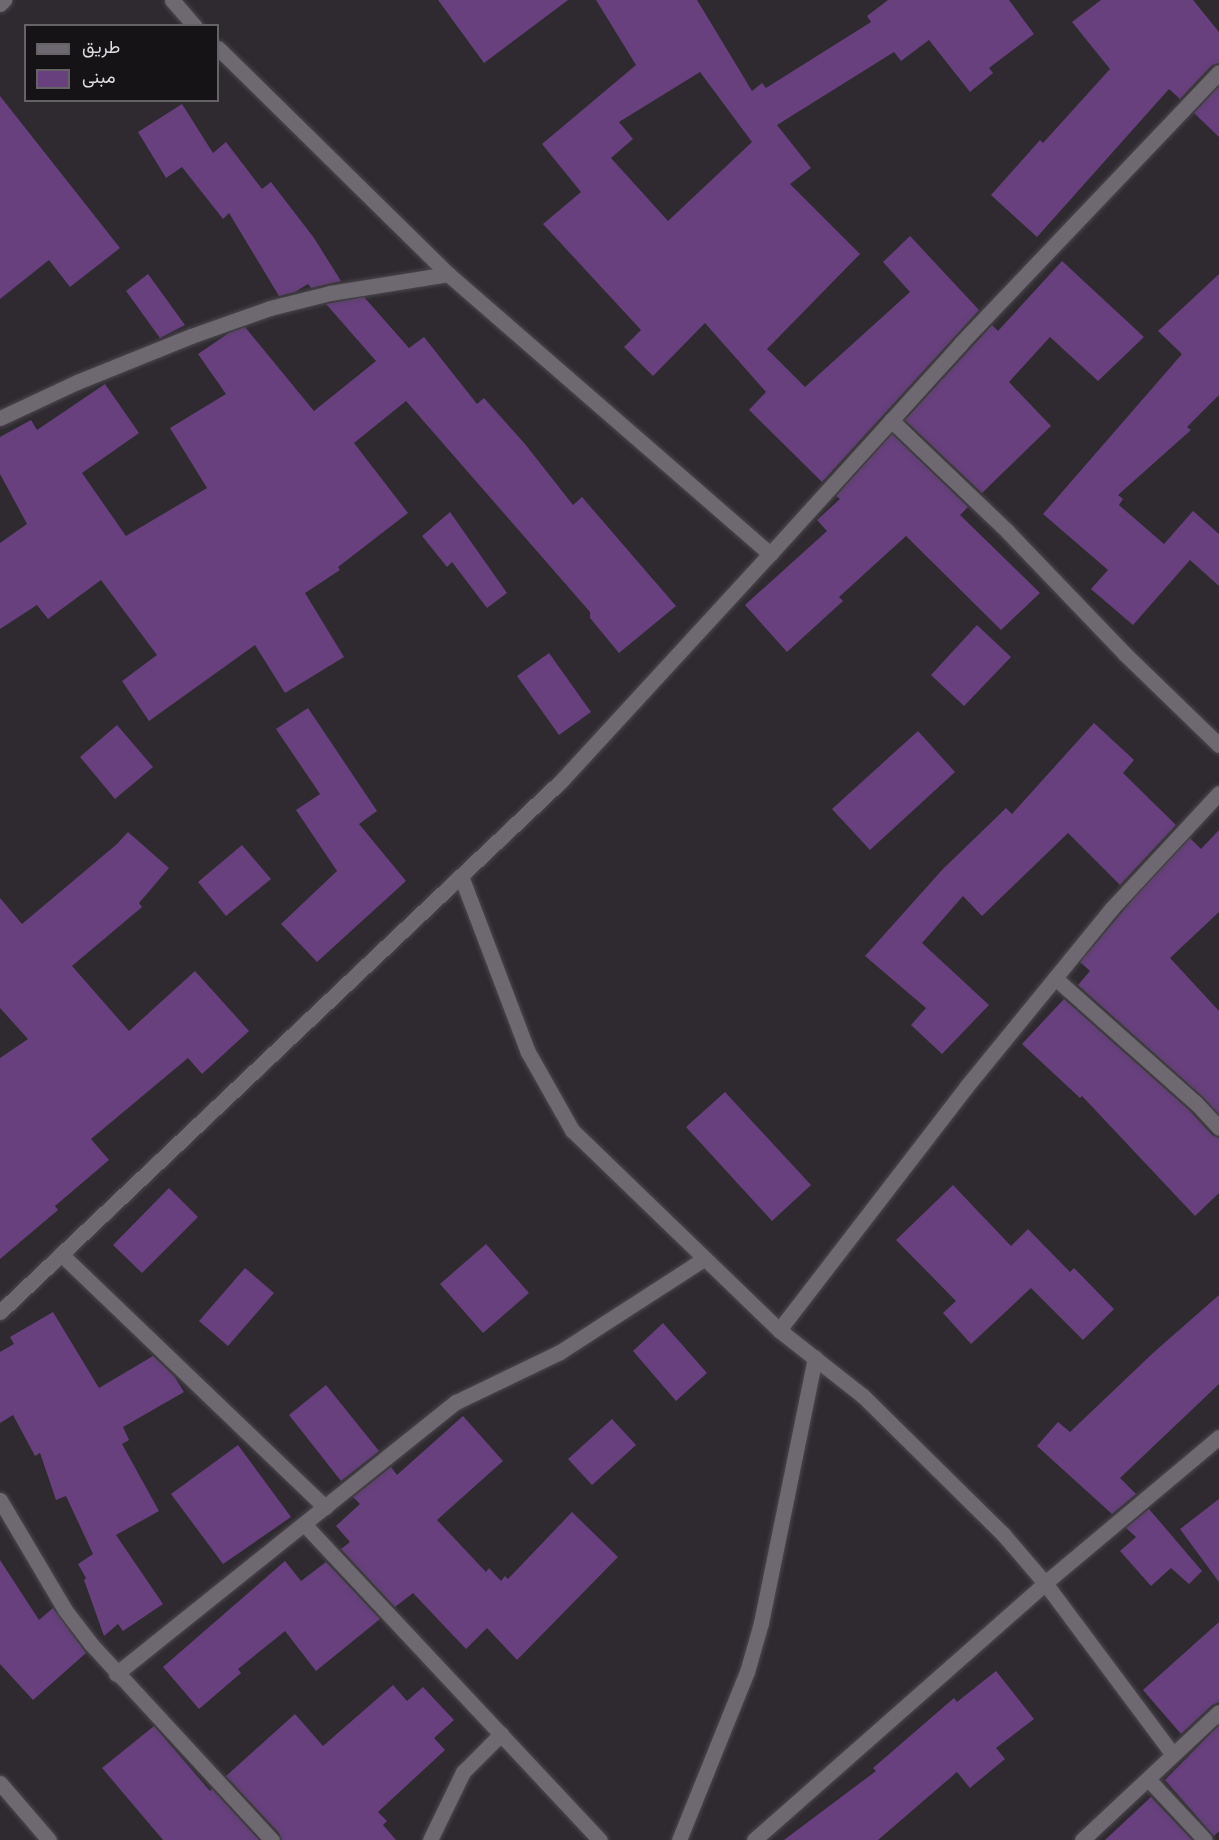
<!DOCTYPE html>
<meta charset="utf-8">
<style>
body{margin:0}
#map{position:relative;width:1219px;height:1840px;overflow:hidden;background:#2e2a30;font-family:"Roboto Serif",Vazirmatn,serif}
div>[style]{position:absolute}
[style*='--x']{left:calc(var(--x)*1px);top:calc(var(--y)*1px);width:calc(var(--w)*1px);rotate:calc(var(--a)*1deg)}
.building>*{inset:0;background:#67407d}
.roads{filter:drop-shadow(0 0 2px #4b474c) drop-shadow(0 0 2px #4b474c)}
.minor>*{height:15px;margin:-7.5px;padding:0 7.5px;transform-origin:7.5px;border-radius:7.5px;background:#6e6970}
span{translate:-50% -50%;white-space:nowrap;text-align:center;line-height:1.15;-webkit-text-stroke:4.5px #151316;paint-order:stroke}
.legend{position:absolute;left:24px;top:24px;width:195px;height:78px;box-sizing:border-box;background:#151316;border:2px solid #666367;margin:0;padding:8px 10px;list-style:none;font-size:18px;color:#dfdce1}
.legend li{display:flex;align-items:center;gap:12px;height:30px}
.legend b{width:30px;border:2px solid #666367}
</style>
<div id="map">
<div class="building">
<i style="clip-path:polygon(438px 0,568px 0,484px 63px)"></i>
<i style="clip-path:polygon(evenodd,596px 0,697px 0,752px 91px,762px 83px,766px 88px,871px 22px,867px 16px,888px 0,1009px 0,1034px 34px,989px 68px,993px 73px,970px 92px,929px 40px,901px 61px,894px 52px,777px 125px,811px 168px,790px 184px,860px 254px,767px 349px,805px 387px,910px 292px,883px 262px,910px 236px,979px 310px,822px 482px,749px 410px,766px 392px,705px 323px,653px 376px,624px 347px,641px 330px,543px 224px,581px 192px,542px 144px,636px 65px,596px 0,700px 72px,752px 142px,668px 221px,611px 158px,633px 139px,619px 122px,700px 72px)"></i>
<i style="clip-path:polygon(1101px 0,1193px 0,1219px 32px,1219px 63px,1212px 65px,1180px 99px,1169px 89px,1037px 237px,991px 195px,1040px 140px,1043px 143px,1110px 69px,1072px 22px)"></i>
<i style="clip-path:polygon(1219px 86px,1219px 137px,1194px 113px)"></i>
<i style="clip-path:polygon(0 96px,120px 248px,70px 287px,49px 260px,0 299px)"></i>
<i style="clip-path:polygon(182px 104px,213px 153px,226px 142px,262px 189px,271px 182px,314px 238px,341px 281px,311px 288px,308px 284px,295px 292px,279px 296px,229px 213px,223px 219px,182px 167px,166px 178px,138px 132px)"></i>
<i style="clip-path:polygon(1062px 261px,1144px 337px,1098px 381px,1050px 337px,1009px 382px,1051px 426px,982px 493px,905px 420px,992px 325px,998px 331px)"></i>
<i style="clip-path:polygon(148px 274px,185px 325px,160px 338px,126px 291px)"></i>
<i style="clip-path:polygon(1219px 274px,1219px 395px,1187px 427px,1191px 430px,1118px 495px,1123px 499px,1119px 505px,1164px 544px,1193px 511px,1219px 534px,1219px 586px,1190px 560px,1133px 625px,1091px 589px,1108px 570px,1043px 514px,1182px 354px,1158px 331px)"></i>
<i style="clip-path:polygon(364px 297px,409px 348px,424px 337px,477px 404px,484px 398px,525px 444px,573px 505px,582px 497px,676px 606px,619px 653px,590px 618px,590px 612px,406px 401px,354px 443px,408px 513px,338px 567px,340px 570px,305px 593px,344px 657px,285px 693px,255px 645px,149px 721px,122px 681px,157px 655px,101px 580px,48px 619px,37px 605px,0 629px,0 543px,27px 524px,0 474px,0 437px,31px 420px,37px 430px,105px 384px,139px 433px,82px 473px,126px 536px,207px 488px,170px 428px,226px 394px,198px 354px,229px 333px,245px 327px,314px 411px,376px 361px,326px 304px)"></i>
<i style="clip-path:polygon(892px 434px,968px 507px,960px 515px,1040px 593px,1001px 630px,906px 536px,839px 597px,843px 601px,787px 652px,745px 605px,827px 531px,817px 520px,840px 499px,836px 496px)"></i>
<i style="clip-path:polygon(450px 512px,507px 593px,487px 608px,452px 562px,447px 567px,422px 536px)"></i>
<i style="clip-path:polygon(977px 625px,1011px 657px,964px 706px,931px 675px)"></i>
<i style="clip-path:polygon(549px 653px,591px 712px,559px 735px,517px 676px)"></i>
<i style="clip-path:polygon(308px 708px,377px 811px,359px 824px,406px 881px,317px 962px,281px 924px,337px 871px,296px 810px,320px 794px,276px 729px)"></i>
<i style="clip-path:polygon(1094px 723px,1134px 760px,1123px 773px,1176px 825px,1120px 885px,1068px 833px,982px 916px,963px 896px,922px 943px,989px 1005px,942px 1054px,911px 1025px,926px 1008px,865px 956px,942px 870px,1006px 808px,1012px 814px)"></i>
<i style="clip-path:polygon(117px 725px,153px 767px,115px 799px,80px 757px)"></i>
<i style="clip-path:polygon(918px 731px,955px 772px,870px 850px,832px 809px)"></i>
<i style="clip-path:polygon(1219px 830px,1219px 912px,1170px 958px,1219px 1011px,1219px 1114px,1202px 1096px,1078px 985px,1090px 971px,1080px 962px,1134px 898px,1190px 838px,1201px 849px)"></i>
<i style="clip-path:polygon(128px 832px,169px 868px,139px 903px,142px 907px,72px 966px,129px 1031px,195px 971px,249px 1031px,202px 1074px,188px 1058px,91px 1139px,109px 1160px,55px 1206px,58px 1210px,0 1259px,0 1058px,28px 1039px,0 1008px,0 898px,22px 924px,117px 844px)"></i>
<i style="clip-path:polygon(242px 845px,271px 879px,226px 916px,198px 882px)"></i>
<i style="clip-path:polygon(1064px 999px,1189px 1110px,1212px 1135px,1219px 1138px,1219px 1193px,1195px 1216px,1082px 1096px,1080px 1098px,1022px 1044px)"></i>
<i style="clip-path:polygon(725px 1092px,811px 1185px,772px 1221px,686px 1127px)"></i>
<i style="clip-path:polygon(953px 1185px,1011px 1246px,1028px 1229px,1070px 1272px,1074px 1268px,1114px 1309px,1083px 1340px,1031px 1288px,971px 1344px,943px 1313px,956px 1301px,896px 1240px)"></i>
<i style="clip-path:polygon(169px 1188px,198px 1217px,142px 1273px,113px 1245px)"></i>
<i style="clip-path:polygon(486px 1244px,529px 1293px,483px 1333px,440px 1284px)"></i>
<i style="clip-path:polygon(245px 1268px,274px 1293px,228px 1346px,199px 1321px)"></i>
<i style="clip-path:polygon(1219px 1295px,1219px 1384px,1120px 1478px,1136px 1494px,1112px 1514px,1037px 1446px,1058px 1422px,1070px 1432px,1153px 1353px)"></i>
<i style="clip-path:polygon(53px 1312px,99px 1388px,153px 1356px,174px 1376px,184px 1392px,123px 1427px,129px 1440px,122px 1444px,159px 1511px,116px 1535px,163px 1604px,123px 1631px,118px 1624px,104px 1636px,84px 1580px,86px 1578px,78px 1564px,93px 1554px,66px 1496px,56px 1500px,40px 1453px,35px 1456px,13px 1415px,0 1423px,0 1352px,14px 1344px,10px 1337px)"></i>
<i style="clip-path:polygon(663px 1323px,707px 1373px,676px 1401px,633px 1351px)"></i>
<i style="clip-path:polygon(326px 1385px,379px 1451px,341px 1481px,289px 1415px)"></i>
<i style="clip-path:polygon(463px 1416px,503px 1461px,437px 1520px,486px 1572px,489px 1568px,501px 1581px,505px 1576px,508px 1579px,572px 1512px,618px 1557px,517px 1660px,487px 1628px,466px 1649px,413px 1593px,395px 1607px,341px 1549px,350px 1542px,336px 1526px,360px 1504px,353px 1497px,391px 1467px,397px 1475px)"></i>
<i style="clip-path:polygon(612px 1419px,636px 1445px,592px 1485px,568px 1459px)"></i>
<i style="clip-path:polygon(238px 1445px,291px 1517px,223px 1564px,171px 1494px)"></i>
<i style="clip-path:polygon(1219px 1499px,1219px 1582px,1180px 1529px)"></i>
<i style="clip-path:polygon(1149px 1509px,1202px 1571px,1189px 1584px,1171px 1568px,1151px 1586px,1120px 1551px,1136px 1537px,1126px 1528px)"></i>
<i style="clip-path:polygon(0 1560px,39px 1620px,53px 1608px,86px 1653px,33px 1700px,0 1664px)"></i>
<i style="clip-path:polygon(285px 1561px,301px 1581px,326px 1562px,380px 1619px,316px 1671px,285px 1631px,238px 1669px,241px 1673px,199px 1709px,163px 1667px)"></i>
<i style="clip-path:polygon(1219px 1622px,1219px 1702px,1212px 1705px,1181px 1734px,1143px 1690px)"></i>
<i style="clip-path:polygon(996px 1671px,1034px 1719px,996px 1748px,1005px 1759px,970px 1788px,957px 1772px,878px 1840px,784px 1840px,876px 1771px,873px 1768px,954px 1698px,957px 1702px)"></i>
<i style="clip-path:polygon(393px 1685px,407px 1701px,423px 1687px,454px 1720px,434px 1738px,445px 1750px,378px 1812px,387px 1821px,383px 1825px,396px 1840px,282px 1840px,279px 1833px,226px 1776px,295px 1714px,323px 1746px)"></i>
<i style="clip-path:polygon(1219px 1725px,1219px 1831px,1214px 1836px,1165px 1780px)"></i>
<i style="clip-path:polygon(154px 1726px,210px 1791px,212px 1789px,259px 1840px,163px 1840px,102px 1768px)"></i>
<i style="clip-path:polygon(1151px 1797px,1192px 1840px,1105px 1840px)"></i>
</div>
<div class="roads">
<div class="minor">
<i style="--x:172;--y:0;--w:35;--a:49"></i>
<i style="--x:0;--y:4;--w:6;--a:-45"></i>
<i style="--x:218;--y:48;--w:322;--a:44.5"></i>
<i style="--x:448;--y:274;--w:427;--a:41"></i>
<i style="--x:770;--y:554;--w:285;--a:-47.8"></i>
<i style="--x:961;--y:343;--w:374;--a:-46.4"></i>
<i style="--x:0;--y:418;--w:85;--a:-25.1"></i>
<i style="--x:77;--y:382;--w:123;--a:-22"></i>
<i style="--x:191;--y:336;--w:84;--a:-19.5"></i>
<i style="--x:270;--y:308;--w:62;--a:-14"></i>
<i style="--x:330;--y:293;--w:120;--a:-9.1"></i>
<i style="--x:891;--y:420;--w:162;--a:43.7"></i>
<i style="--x:1008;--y:532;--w:169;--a:46.2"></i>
<i style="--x:1125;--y:654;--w:131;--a:44.1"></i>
<i style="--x:461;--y:876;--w:188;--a:69.2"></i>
<i style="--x:528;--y:1052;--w:90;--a:60.6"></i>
<i style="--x:572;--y:1130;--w:288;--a:44"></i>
<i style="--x:779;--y:1330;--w:107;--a:38.2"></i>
<i style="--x:863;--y:1396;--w:197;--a:44.6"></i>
<i style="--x:1003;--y:1534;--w:65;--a:49.4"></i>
<i style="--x:1045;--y:1583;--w:214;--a:53.3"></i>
<i style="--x:1055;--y:978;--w:188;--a:41.6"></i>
<i style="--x:1196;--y:1103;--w:34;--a:47"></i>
<i style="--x:61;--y:1254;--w:366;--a:43.8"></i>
<i style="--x:0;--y:1312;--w:774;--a:-43.43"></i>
<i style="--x:562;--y:780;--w:307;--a:-47.4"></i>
<i style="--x:779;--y:1330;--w:307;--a:-52.4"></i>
<i style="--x:966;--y:1087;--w:231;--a:-50.8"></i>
<i style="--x:1112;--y:908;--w:157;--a:-47.1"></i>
<i style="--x:0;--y:1500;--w:128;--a:59.4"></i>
<i style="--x:65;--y:1610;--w:43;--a:52.6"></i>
<i style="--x:91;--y:1644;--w:267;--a:47.3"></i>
<i style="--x:304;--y:1524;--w:433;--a:46.9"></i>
<i style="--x:116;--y:1674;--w:435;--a:-38.7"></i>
<i style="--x:456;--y:1402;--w:115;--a:-25.7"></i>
<i style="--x:560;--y:1352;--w:171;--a:-32.9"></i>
<i style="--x:1148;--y:1779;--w:83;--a:46.9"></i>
<i style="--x:0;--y:1783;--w:75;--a:49.3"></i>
<i style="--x:430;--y:1840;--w:76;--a:-64.1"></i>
<i style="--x:463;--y:1772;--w:54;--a:-45"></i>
<i style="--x:679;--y:1840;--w:181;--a:-68"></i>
<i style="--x:747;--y:1672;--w:51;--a:-74.1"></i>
<i style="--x:761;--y:1623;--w:271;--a:-78.5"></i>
<i style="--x:754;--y:1840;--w:388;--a:-41.4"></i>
<i style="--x:1045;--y:1583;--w:227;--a:-40"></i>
<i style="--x:1082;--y:1840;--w:187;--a:-43.1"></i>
</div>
</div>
<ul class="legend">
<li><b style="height:8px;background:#6e6970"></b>طريق</li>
<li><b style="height:16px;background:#67407d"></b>مبنى</li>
</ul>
</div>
